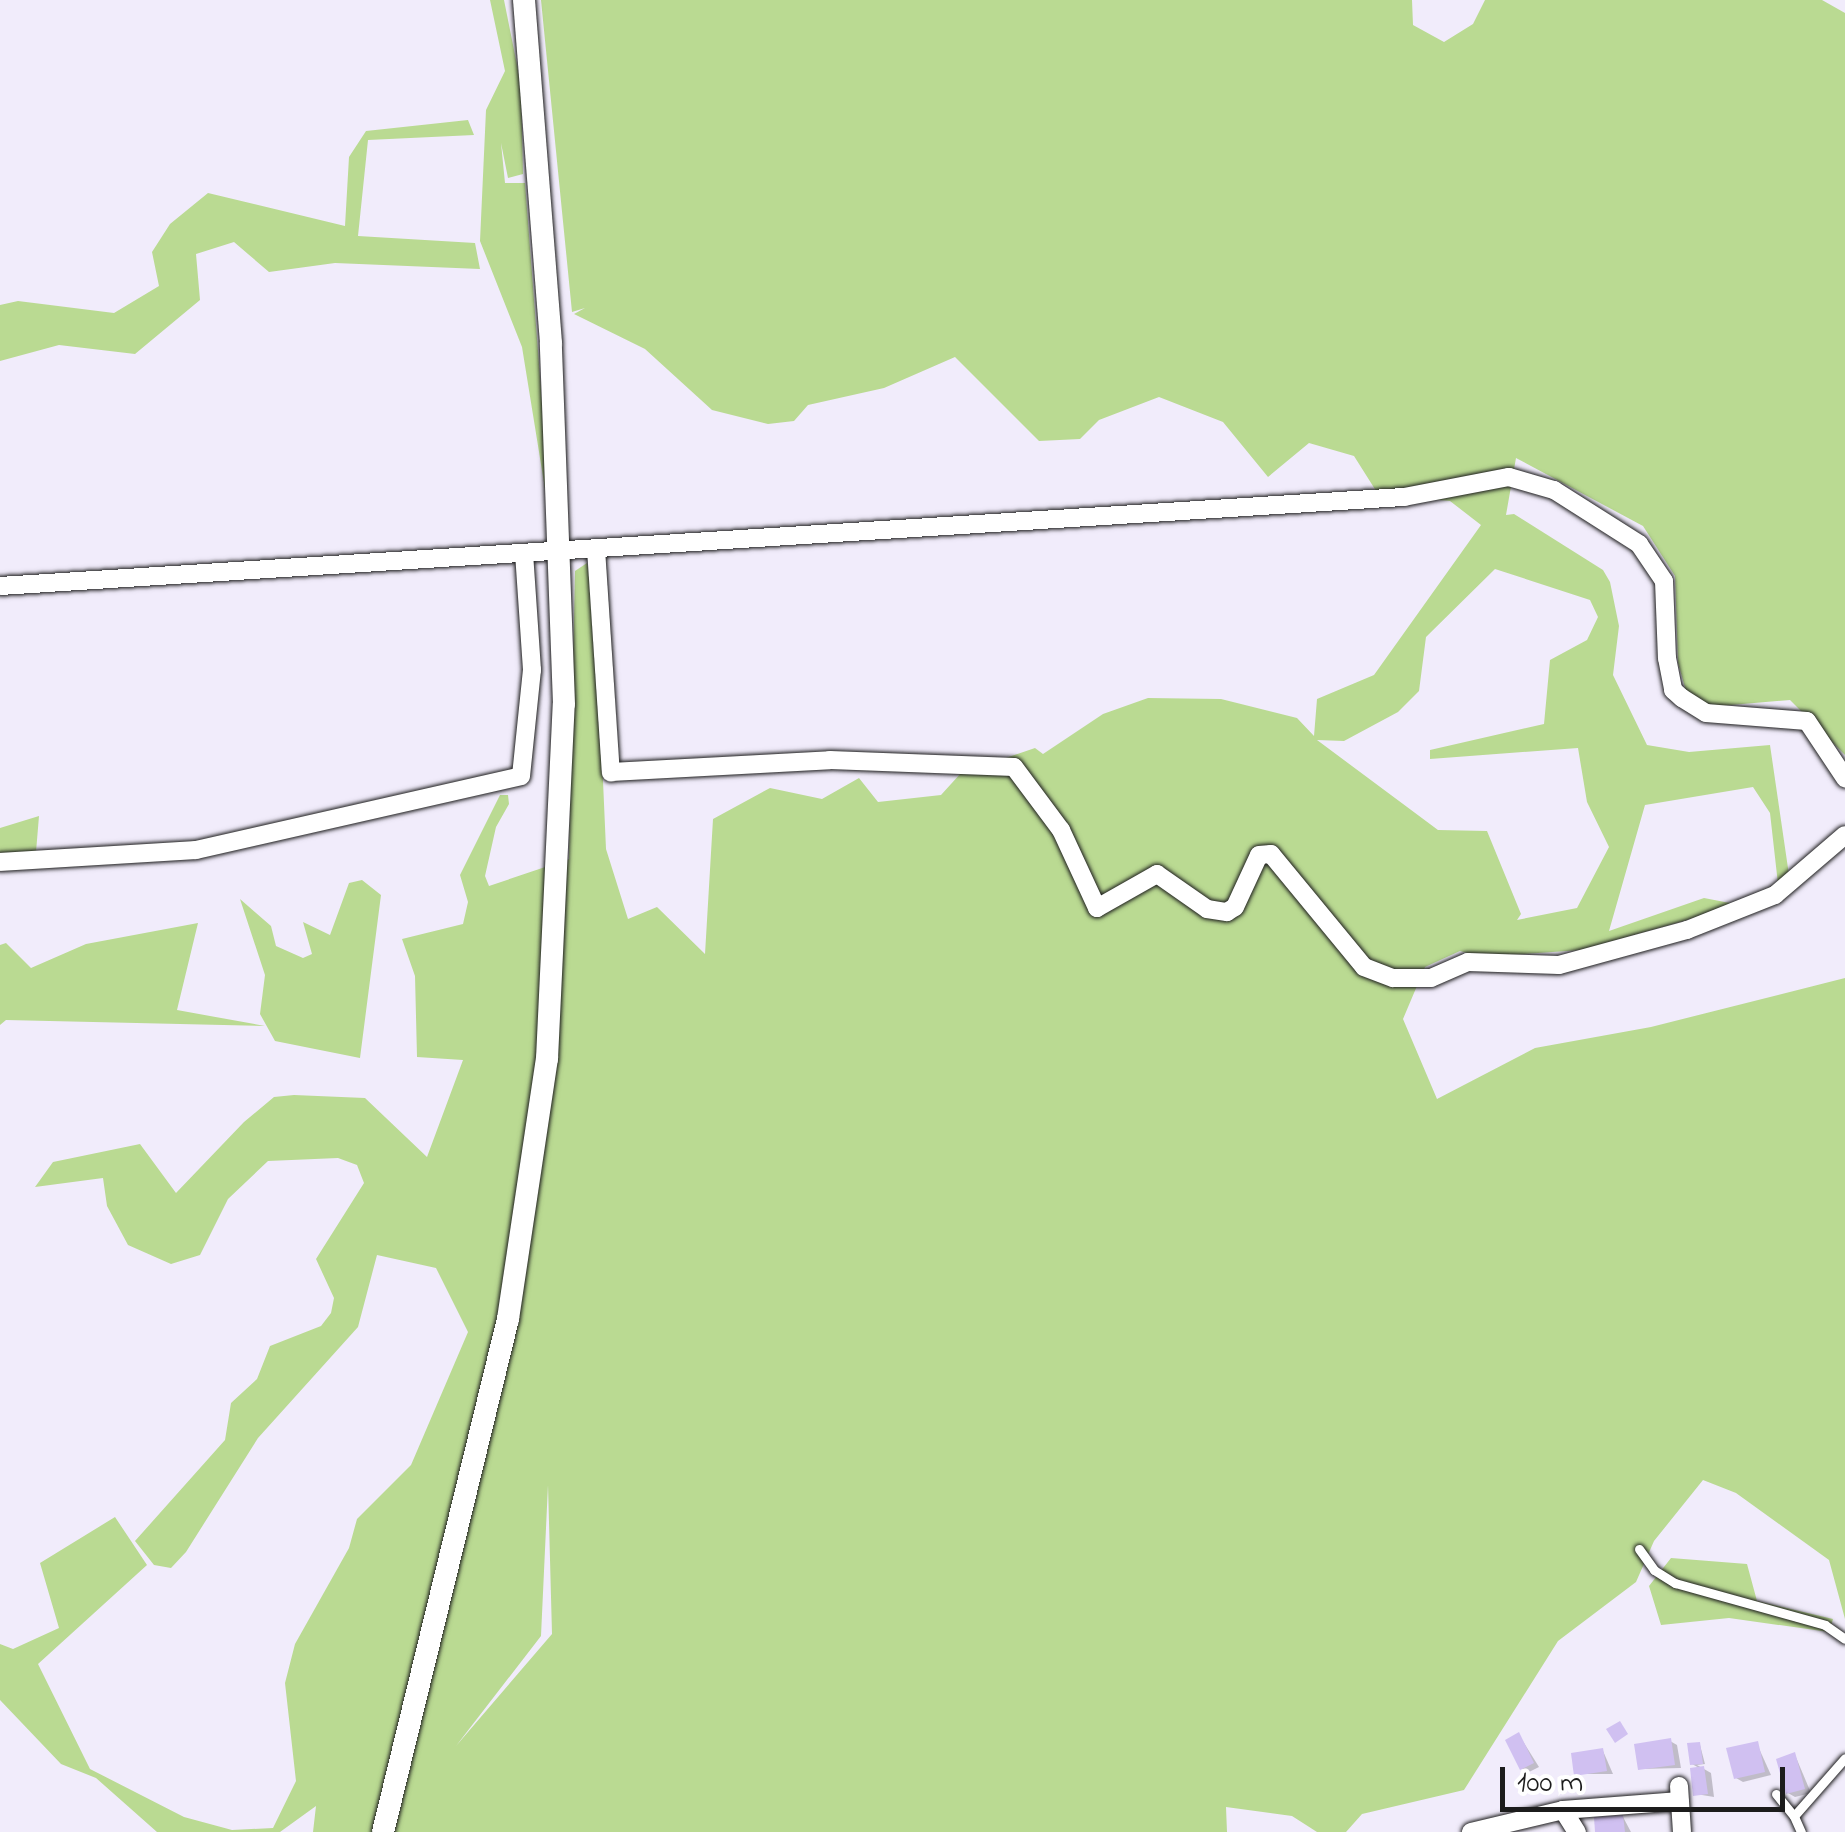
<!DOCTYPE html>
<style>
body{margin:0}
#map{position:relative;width:1845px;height:1832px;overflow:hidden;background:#f1ecfb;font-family:"Indie Flower",sans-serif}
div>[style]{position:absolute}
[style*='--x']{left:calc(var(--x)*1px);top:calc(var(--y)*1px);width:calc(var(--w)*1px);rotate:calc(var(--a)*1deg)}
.green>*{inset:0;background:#bada92}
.shadow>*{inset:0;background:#0003}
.building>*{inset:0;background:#d0c0f1}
.roads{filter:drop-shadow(0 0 2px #1c1c1c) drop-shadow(0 0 2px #1c1c1c)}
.service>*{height:9px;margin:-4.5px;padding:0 4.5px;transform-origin:4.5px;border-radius:4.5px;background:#fff}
.minor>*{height:18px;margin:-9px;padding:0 9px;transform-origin:9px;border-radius:9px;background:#fff}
.tertiary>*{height:22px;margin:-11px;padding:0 11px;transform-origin:11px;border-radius:11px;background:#fff}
span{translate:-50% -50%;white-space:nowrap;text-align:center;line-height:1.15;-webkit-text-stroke:10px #fff;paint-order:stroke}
.scale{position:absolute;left:1500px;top:1767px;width:285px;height:45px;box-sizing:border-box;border:5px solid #1c1c1c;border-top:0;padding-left:12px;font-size:30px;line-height:35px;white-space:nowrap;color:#1c1c1c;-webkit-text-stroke:8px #fff;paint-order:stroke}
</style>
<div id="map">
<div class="green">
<i style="clip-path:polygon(490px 0,504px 0,521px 85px,523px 174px,508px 178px,501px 143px,505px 183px,525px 183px,552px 532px,522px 347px,480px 241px,486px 110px,505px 71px)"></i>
<i style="clip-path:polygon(evenodd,541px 0,1412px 0,1413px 25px,1444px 42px,1473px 24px,1485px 0,1822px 0,1845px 13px,1845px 755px,1790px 700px,1708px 707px,1686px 691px,1678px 663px,1675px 576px,1643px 526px,1516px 458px,1506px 515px,1514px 514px,1603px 570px,1610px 582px,1619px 626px,1613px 675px,1647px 745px,1689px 752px,1770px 745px,1789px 875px,1778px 884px,1770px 813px,1753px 787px,1645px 805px,1609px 931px,1704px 898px,1740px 905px,1581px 950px,1482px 957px,1460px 951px,1425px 967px,1403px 1019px,1437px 1099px,1535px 1048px,1651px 1027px,1845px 978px,1845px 1619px,1829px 1560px,1736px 1493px,1703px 1480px,1654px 1541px,1636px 1582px,1558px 1641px,1464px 1790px,1362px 1814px,1346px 1832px,1317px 1832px,1292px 1816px,1226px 1807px,1227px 1832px,313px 1832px,316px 1806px,280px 1832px,157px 1832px,96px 1778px,61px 1764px,0 1700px,0 1644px,13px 1649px,59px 1628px,40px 1563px,115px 1517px,147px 1565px,38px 1664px,90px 1769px,184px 1817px,232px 1830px,273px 1828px,296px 1781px,285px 1683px,295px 1644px,349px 1548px,357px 1519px,411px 1465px,468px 1332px,436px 1268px,377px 1255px,358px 1327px,258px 1438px,186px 1552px,171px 1568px,154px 1565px,135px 1541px,225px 1440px,231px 1403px,257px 1379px,270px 1346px,321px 1326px,331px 1313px,334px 1298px,316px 1259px,364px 1183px,357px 1165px,338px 1158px,268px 1161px,228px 1199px,200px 1255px,171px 1264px,128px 1245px,107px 1206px,103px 1178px,35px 1187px,53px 1162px,140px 1144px,176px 1193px,244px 1122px,274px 1097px,294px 1095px,365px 1098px,427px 1157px,463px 1060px,417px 1057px,415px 976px,402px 939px,463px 924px,468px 902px,460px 875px,500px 795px,508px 795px,509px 804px,496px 827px,485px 876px,489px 886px,569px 859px,575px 571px,587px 563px,595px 599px,606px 849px,628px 919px,657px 907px,705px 954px,713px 819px,770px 788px,822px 799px,859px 778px,878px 802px,941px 795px,961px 773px,1035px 748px,1043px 754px,1103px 714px,1148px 698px,1221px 699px,1297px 718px,1314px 736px,1317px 699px,1374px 675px,1481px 525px,1450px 501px,1378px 494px,1354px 456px,1309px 443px,1268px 477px,1223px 422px,1159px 397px,1099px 420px,1080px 439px,1039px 441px,955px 357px,884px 388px,808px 405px,794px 421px,768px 424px,712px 410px,645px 349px,574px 314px,585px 308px,572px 312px,541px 0,1495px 569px,1590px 600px,1598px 617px,1587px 640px,1550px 660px,1544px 724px,1430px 750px,1430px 759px,1578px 748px,1587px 802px,1609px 847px,1577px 908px,1517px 920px,1521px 914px,1487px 831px,1438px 830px,1317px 740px,1344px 741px,1398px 712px,1419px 691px,1426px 637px,1495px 569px,541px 0,548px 1485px,552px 1634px,456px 1746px,541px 1636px,548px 1485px)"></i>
<i style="clip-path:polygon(468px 120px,474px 135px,368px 140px,358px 236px,475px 243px,480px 269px,335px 263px,269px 272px,234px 242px,196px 254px,200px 300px,135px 354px,59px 345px,0 361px,0 305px,18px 301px,114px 313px,159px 286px,152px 252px,170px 224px,208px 193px,345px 226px,349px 157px,366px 131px)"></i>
<i style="clip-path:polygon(39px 816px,36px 852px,0 855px,0 828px)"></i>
<i style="clip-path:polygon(362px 880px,381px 895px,360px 1058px,275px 1041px,260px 1014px,265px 975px,240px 899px,271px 926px,276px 946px,303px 958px,312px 954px,303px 922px,330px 935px,349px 883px)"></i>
<i style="clip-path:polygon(198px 923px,177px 1010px,265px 1026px,6px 1020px,0 1025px,0 945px,6px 943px,31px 968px,86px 944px)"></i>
<i style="clip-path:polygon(1671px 1558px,1747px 1564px,1757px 1601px,1833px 1619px,1829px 1632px,1729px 1618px,1661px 1625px,1649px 1586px)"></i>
</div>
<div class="shadow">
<i style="clip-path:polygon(1519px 1735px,1539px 1767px,1529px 1772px,1521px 1768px)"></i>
<i style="clip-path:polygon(1670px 1741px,1677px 1745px,1681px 1768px,1640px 1769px)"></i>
<i style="clip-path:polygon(1757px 1744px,1771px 1775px,1743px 1782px,1736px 1778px)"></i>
<i style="clip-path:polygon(1700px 1745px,1705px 1764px,1697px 1765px,1711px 1773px,1714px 1797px,1696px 1794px,1701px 1769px,1692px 1764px)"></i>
<i style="clip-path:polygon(1603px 1751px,1613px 1774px,1577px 1774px)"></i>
<i style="clip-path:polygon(1795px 1755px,1811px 1793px,1795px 1797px,1788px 1793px)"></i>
<i style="clip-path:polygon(1623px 1817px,1631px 1832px,1598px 1832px)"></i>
</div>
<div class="building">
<i style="clip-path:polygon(1620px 1721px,1628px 1734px,1615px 1743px,1606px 1729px)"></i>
<i style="clip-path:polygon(1519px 1732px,1534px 1763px,1520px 1770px,1505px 1740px)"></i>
<i style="clip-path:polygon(1671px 1738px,1675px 1765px,1638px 1770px,1634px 1744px)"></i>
<i style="clip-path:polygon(1758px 1741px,1765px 1772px,1734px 1779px,1726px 1748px)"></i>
<i style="clip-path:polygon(1700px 1742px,1703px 1764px,1690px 1765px,1687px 1743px)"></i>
<i style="clip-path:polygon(1603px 1748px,1607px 1771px,1574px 1776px,1571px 1753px)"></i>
<i style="clip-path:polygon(1795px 1752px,1805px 1789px,1786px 1794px,1776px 1759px)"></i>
<i style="clip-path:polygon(1704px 1766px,1708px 1794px,1693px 1796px,1690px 1768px)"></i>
<i style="clip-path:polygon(1623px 1815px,1625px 1832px,1595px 1832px,1594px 1817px)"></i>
</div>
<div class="roads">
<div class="service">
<i style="--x:1639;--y:1549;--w:26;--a:54"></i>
<i style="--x:1654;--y:1570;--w:25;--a:32"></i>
<i style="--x:1675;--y:1583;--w:156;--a:15.6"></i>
<i style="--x:1825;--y:1625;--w:24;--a:35"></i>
<i style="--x:1776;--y:1794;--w:28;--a:51"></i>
<i style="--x:1801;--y:1832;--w:17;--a:-114"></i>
<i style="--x:1794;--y:1816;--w:77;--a:-48.7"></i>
</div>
<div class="minor">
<i style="--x:596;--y:549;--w:224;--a:86.2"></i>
<i style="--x:611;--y:772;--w:219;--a:-3.1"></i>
<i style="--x:830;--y:760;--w:184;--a:2.2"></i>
<i style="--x:1014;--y:767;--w:79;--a:53.3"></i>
<i style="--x:1061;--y:830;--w:86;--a:65.2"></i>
<i style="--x:1097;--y:908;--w:69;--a:-29.5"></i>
<i style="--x:1157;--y:874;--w:61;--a:35"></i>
<i style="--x:1207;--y:909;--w:20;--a:9"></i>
<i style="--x:1227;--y:912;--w:9;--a:-32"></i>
<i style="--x:1235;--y:907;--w:57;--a:-65.2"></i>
<i style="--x:1259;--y:855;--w:12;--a:-5"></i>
<i style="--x:1271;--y:854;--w:146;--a:50.5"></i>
<i style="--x:1364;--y:967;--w:31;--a:21"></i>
<i style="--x:1393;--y:978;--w:38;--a:0"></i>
<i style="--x:1431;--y:978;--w:40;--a:-23.4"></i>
<i style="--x:1468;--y:962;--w:91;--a:1.9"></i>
<i style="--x:1559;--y:965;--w:133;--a:-15.3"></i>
<i style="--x:1687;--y:930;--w:95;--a:-21.7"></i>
<i style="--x:1775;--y:895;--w:92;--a:-40.6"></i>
<i style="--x:0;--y:586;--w:1407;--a:-3.63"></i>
<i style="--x:1404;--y:497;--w:107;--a:-10.8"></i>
<i style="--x:1509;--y:477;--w:47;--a:16.1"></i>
<i style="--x:1554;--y:490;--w:101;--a:32.4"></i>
<i style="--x:1639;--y:544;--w:45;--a:56"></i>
<i style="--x:1664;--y:581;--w:77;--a:87.8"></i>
<i style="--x:1667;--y:658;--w:33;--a:79"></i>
<i style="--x:1673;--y:690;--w:12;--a:42"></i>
<i style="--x:1682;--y:698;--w:28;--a:32"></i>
<i style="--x:1706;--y:713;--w:101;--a:4.5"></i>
<i style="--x:1807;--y:721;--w:69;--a:56.3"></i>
<i style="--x:0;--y:862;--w:196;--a:-3.5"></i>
<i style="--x:196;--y:850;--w:333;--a:-12.8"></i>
<i style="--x:521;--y:776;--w:107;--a:-84.1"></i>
<i style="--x:532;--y:670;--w:116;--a:-93.9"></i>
<i style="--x:1679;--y:1786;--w:46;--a:86.3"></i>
<i style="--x:1563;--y:1810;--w:117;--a:-4.4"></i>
<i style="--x:1471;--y:1832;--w:95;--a:-13.4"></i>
<i style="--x:1563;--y:1810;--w:26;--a:58"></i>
</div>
<div class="tertiary">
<i style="--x:383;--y:1832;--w:528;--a:-76.31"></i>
<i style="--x:508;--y:1319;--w:263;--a:-81.5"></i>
<i style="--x:547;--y:1059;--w:355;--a:-87.3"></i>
<i style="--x:564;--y:704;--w:361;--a:-92.1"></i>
<i style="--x:551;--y:343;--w:344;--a:-94.5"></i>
</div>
</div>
<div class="scale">100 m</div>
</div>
